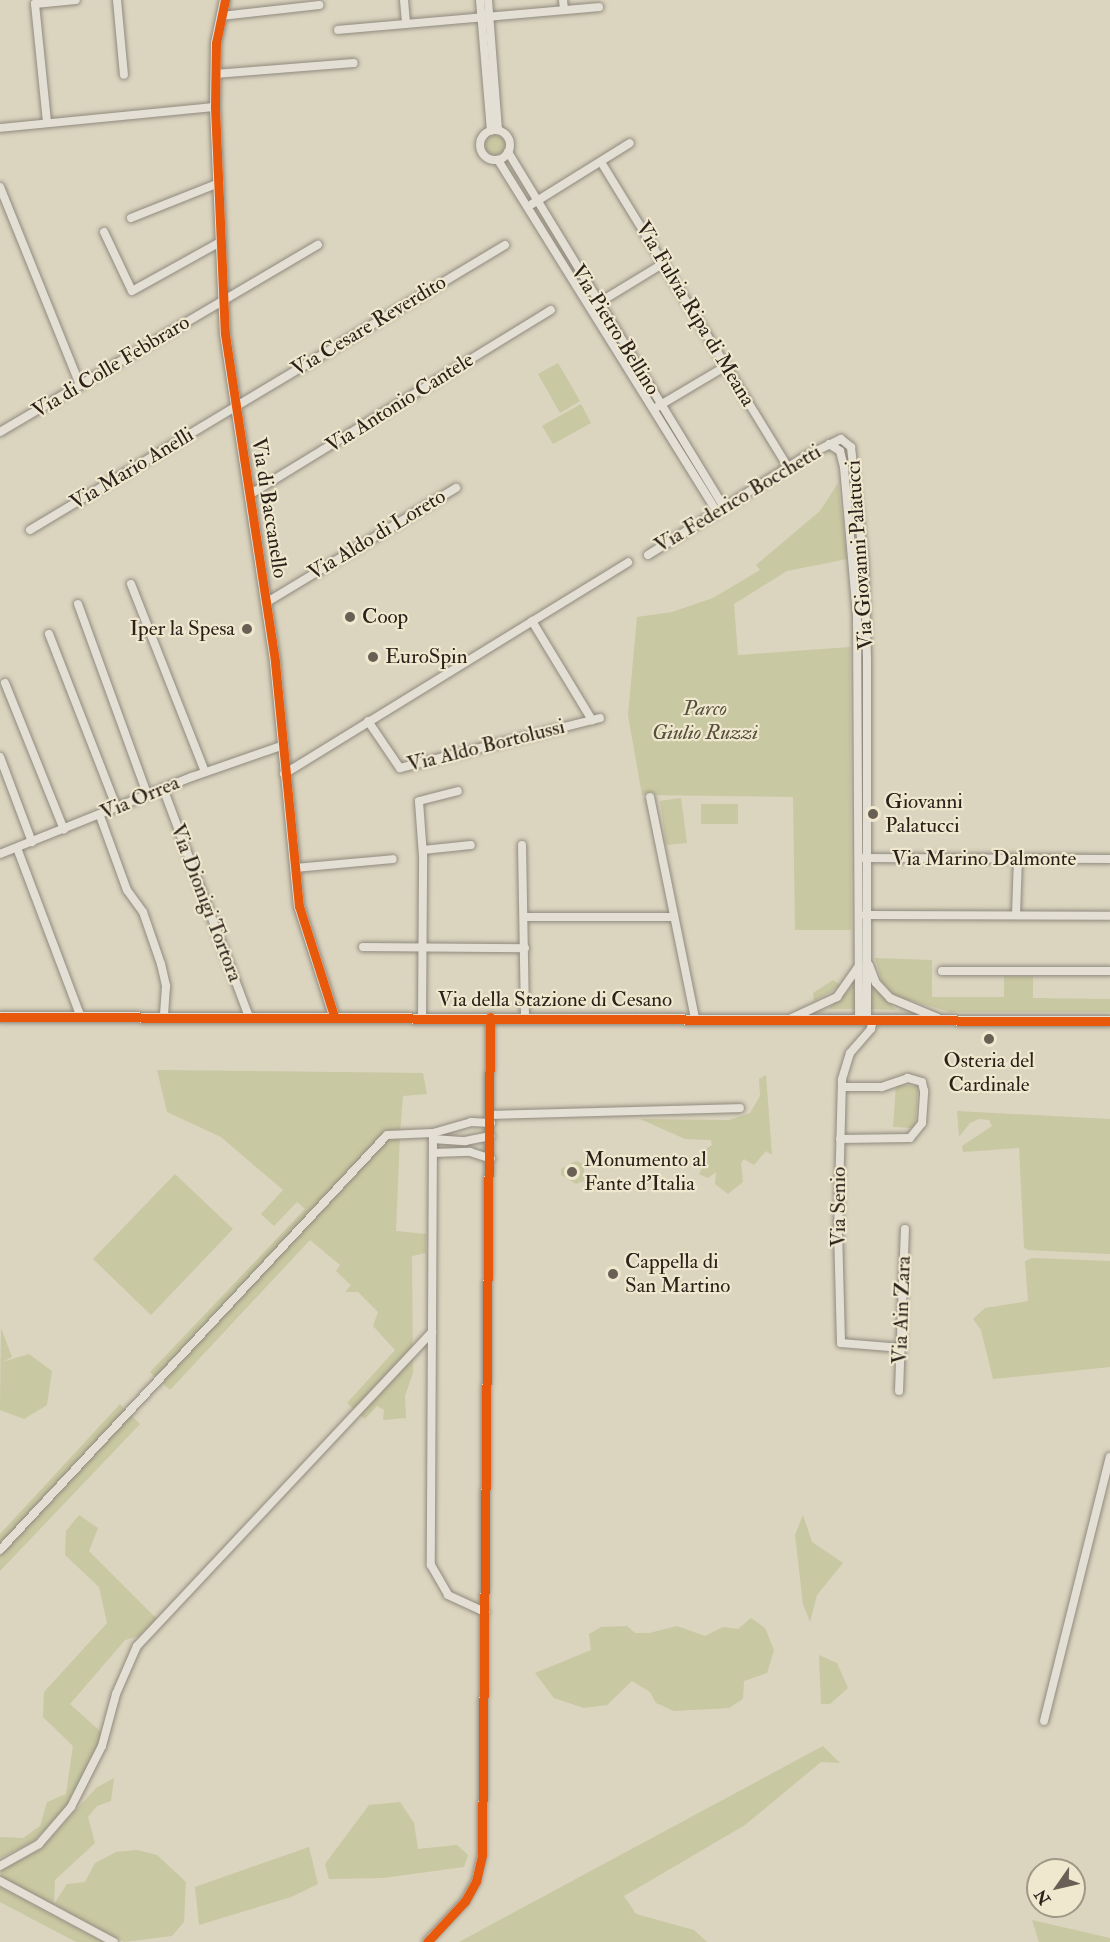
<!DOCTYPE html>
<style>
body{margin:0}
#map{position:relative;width:1110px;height:1942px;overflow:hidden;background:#dbd4bf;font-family:"IM FELL Double Pica",serif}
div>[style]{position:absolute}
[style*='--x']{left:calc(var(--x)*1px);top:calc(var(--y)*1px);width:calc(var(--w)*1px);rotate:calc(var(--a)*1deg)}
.green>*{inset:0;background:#c8c8a2}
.round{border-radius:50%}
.roads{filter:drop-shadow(0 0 2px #908a7e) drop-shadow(0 0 2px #908a7e)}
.street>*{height:8px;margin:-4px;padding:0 4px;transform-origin:4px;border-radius:4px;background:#e3dfd5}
.street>.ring{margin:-4px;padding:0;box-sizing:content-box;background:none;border:8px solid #e3dfd5;border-radius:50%}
.secondary>*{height:10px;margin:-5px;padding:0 5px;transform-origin:5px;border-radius:5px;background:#e3dfd5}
.cycleway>*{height:9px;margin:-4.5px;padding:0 4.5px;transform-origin:4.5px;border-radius:4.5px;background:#e8590c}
.dots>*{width:16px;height:16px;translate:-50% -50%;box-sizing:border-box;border:3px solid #efe7ce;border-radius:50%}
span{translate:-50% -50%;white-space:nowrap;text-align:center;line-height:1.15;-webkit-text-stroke:4.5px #efe7ce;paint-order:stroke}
.street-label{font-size:21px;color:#2b201a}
.poi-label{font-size:21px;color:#2b201a}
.left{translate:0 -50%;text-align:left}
.right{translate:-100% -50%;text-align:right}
.park-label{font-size:21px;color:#564f3c;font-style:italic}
.north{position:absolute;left:1026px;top:1858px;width:60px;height:60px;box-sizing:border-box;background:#efe7ce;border:2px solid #a19786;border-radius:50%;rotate:236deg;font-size:16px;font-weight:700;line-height:24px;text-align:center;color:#2b201a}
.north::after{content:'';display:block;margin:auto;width:21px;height:27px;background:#695f54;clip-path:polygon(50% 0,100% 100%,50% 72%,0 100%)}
</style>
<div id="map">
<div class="green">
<i class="round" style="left:485px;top:135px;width:20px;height:20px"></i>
<i style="clip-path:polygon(558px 363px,580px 401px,560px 413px,538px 374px)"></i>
<i style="clip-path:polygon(581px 404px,591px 423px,553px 444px,542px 426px)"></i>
<i style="clip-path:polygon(838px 483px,847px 559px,787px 571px,734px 604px,738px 655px,850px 647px,851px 930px,795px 930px,793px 797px,642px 795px,628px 715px,637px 617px,672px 612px,713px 598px,760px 570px,756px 565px,820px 511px)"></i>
<i style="clip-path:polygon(681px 798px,687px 843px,666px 845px,660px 801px)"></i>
<i style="clip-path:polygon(701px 804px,738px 804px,738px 824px,701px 824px)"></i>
<i style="clip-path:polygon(875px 958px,932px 960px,932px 997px,1004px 997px,1004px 976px,1033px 976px,1033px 998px,1110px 999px,1110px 1012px,950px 1012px,895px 996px,882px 982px)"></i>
<i style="clip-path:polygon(833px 980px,840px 985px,836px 989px,814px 1001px,813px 993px)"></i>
<i style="clip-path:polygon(856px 983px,856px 1009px,829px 1009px,829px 1008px)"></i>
<i style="clip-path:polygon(870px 984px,873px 984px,896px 1010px,870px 1009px)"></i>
<i style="clip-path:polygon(157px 1070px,423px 1073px,427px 1094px,403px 1096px,400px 1134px,396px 1231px,426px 1234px,426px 1253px,412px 1256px,413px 1373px,405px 1396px,406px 1418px,383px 1420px,384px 1410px,377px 1406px,365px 1419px,347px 1403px,395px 1350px,373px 1326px,378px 1312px,358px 1292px,345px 1292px,351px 1285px,336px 1271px,340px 1265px,310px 1240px,170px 1390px,150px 1372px,305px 1209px,297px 1202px,274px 1226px,261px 1214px,283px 1190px,221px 1137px,167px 1112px)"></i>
<i style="clip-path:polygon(766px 1075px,772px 1155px,766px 1151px,754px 1165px,744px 1159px,741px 1163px,743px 1182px,728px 1194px,715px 1184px,716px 1172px,708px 1178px,699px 1174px,704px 1165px,700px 1153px,712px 1145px,711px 1140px,685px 1139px,640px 1119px,729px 1120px,750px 1113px,760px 1096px,759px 1079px)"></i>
<i style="clip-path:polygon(896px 1085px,918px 1086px,915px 1128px,893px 1127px)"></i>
<i style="clip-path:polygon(957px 1111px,1110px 1119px,1110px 1254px,1027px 1250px,1024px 1247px,1019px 1148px,963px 1152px,962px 1146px,992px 1126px,989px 1120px,979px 1119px,970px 1123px,959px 1137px)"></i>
<i style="clip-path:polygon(576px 1161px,584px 1164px,584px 1181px,576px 1184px,561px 1175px,561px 1169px)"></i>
<i style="clip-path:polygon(175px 1174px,233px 1229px,151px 1315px,93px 1259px)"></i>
<i style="clip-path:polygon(1032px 1258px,1110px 1261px,1110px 1367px,993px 1379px,981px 1330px,973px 1319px,985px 1308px,1028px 1301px,1025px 1261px)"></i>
<i style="clip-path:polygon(1px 1328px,12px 1357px,2px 1362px,29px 1354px,52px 1371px,47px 1405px,24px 1419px,0 1410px)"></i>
<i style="clip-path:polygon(120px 1404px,140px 1424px,0 1571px,0 1534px)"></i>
<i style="clip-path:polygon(79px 1515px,98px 1528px,89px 1551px,157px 1619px,139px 1636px,125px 1640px,70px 1704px,101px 1732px,100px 1751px,69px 1804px,34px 1841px,0 1858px,0 1837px,23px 1838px,40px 1826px,47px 1802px,66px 1794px,73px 1746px,43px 1717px,44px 1692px,107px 1623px,99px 1587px,65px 1555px,66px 1531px)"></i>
<i style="clip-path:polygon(803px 1515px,812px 1542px,843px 1563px,817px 1595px,810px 1622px,803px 1604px,795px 1535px)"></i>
<i style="clip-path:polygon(751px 1618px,765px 1628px,774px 1650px,767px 1673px,744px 1681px,743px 1699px,729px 1708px,674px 1711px,656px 1703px,650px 1692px,632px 1681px,607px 1705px,584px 1708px,554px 1698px,535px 1673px,591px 1650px,589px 1634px,601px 1627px,627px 1626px,635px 1633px,649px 1633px,677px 1626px,705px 1636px,723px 1627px,738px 1629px)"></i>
<i style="clip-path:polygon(819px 1655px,837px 1663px,848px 1688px,830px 1704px,821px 1704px)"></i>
<i style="clip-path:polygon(823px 1746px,840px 1763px,821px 1762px,745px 1825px,624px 1896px,636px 1914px,694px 1930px,707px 1942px,459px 1942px)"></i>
<i style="clip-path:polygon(114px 1778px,111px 1801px,97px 1806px,88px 1817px,95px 1843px,55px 1880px,54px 1904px,67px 1884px,85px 1882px,95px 1863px,116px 1852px,137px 1850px,157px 1855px,186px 1882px,184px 1922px,172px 1936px,124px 1942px,0 1876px,1px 1870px,41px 1849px,96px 1788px)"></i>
<i style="clip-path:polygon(400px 1802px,414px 1823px,418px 1849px,457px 1845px,468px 1855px,464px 1867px,383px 1878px,329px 1879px,325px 1864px,369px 1805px)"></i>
<i style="clip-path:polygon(309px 1847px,318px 1884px,291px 1897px,199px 1925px,195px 1887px)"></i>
<i style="clip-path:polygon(0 1887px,48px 1913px,103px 1942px,76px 1942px,0 1902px)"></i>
<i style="clip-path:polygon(1032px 1920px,1110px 1938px,1110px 1942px,1039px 1942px)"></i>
</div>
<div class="roads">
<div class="street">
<i style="--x:117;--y:0;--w:75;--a:84.7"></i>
<i style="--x:404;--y:0;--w:24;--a:85"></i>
<i style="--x:480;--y:0;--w:131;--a:85.2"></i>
<i style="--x:488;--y:0;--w:130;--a:85.6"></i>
<i style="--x:563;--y:0;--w:10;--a:84"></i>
<i style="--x:221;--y:16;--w:99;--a:-6.4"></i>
<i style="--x:338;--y:30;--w:262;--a:-5"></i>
<i style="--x:215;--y:74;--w:139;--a:-4.5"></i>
<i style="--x:47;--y:122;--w:119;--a:-95.8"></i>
<i style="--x:35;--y:4;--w:41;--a:-5.6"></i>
<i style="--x:0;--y:128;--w:216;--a:-5.6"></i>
<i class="ring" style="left:480px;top:130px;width:22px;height:22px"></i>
<i style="--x:508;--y:152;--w:416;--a:58.7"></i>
<i style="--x:498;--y:160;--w:415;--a:58.1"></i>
<i style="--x:601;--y:162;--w:358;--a:58.5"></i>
<i style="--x:0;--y:187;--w:214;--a:68"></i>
<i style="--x:532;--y:204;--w:115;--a:-31.9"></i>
<i style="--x:131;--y:218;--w:95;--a:-21.7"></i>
<i style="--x:104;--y:232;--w:65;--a:64.6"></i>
<i style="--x:132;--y:291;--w:101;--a:-29.1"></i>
<i style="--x:595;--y:305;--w:81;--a:-31.3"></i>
<i style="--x:657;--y:407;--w:80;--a:-30.7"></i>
<i style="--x:0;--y:432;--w:369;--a:-30.5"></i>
<i style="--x:829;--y:444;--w:13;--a:32"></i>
<i style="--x:840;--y:451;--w:16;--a:76"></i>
<i style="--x:844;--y:467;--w:150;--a:85"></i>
<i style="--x:857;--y:616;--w:404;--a:89.7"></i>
<i style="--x:249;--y:495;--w:354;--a:-31.5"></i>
<i style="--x:30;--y:530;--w:554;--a:-30.96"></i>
<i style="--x:648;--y:555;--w:186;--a:-32.1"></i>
<i style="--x:806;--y:456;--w:39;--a:-26"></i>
<i style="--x:841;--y:439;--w:13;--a:39"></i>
<i style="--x:851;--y:447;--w:118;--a:83.7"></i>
<i style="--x:864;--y:564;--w:97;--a:88.2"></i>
<i style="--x:867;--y:661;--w:359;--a:90"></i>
<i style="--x:131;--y:584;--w:202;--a:68.5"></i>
<i style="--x:267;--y:602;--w:221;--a:-31.1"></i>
<i style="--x:78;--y:604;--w:202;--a:70"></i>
<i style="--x:532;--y:621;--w:116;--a:58.8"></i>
<i style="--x:49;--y:634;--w:187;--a:68.7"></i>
<i style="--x:5;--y:683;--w:158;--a:68.1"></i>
<i style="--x:368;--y:721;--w:57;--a:55.8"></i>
<i style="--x:400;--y:768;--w:206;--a:-14"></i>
<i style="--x:0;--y:757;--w:91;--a:69.4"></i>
<i style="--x:284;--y:774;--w:404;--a:-31.6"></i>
<i style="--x:163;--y:788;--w:245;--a:69.4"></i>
<i style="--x:650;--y:797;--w:227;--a:78.5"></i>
<i style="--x:100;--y:816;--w:79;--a:70"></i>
<i style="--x:127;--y:890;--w:27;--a:54"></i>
<i style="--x:143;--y:912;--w:55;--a:70.9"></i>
<i style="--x:161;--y:964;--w:23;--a:77"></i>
<i style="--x:166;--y:986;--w:31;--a:94"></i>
<i style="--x:522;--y:845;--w:173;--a:89"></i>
<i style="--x:17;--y:848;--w:181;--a:69.3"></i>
<i style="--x:423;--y:850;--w:48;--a:-5.9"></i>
<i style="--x:0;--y:854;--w:207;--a:-21.9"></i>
<i style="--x:192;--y:777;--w:94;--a:-19.2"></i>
<i style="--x:863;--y:858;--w:247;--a:0.2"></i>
<i style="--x:295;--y:868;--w:98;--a:-5.2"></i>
<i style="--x:865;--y:915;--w:245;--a:0.2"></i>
<i style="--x:1016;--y:915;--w:57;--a:-88"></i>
<i style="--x:525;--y:917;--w:147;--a:0"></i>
<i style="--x:363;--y:947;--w:162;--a:0.4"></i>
<i style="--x:869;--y:965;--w:19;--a:69"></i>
<i style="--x:876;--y:983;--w:21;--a:47"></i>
<i style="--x:890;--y:998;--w:52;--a:22.6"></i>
<i style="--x:942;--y:971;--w:168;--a:0"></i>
<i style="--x:422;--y:1017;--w:161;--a:-89.6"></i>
<i style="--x:423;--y:856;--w:55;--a:-94.2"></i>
<i style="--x:419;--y:801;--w:40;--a:-14.4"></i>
<i style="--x:792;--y:1018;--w:50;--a:-25"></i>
<i style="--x:837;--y:997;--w:37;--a:-55"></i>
<i style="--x:873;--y:1020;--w:9;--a:103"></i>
<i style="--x:871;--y:1029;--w:32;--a:131"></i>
<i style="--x:850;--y:1053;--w:28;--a:107"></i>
<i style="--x:842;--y:1080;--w:149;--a:91.5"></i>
<i style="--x:838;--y:1229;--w:114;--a:88.5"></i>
<i style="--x:841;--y:1343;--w:61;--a:4.7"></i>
<i style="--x:492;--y:1115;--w:248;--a:-1.6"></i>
<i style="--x:433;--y:1133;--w:432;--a:90.3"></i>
<i style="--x:431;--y:1565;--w:34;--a:60"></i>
<i style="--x:448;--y:1595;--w:41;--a:24.7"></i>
<i style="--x:433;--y:1139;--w:32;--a:4"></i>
<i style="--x:465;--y:1141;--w:26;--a:-11"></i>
<i style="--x:840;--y:1139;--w:70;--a:-0.8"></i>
<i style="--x:910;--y:1138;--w:19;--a:-51"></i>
<i style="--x:922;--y:1123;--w:32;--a:-86"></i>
<i style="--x:924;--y:1091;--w:9;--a:-103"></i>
<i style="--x:922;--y:1082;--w:15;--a:-164"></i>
<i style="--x:908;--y:1078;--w:28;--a:161"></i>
<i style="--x:882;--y:1087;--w:40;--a:180"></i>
<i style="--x:433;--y:1153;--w:37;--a:-2"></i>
<i style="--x:470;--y:1152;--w:22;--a:18"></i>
<i style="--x:899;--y:1391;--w:162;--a:-87.9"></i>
<i style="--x:0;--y:1550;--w:567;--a:-47"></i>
<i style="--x:387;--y:1135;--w:46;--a:-2.5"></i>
<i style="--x:433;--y:1133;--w:40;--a:-16"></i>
<i style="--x:471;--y:1122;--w:20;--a:3"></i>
<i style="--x:1044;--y:1721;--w:272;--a:-76"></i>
<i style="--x:0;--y:1866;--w:45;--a:-29.4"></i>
<i style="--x:39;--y:1844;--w:49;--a:-49.1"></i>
<i style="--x:71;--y:1807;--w:68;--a:-63.1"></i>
<i style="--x:102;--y:1746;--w:54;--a:-74.9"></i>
<i style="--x:116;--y:1694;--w:52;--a:-66.4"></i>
<i style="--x:137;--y:1646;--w:431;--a:-46.8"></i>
<i style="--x:0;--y:1881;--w:129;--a:28.2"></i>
<i style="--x:427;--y:1942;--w:56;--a:-47.2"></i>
<i style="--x:465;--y:1901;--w:23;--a:-61"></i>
<i style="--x:476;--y:1881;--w:27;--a:-77"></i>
<i style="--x:482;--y:1855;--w:838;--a:-89.45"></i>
</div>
<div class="secondary">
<i style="--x:225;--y:0;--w:44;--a:101.8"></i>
<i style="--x:216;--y:43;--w:64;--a:90.9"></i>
<i style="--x:215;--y:107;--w:227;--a:87.5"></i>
<i style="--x:225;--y:334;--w:332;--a:81.3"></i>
<i style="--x:275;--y:662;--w:245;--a:84.4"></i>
<i style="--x:299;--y:906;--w:115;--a:72.3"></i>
<i style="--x:0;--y:1017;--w:1110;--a:0.21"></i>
</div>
</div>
<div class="cycleway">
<i style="--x:225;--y:0;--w:44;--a:101.8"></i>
<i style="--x:216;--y:43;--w:64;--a:90.9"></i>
<i style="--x:215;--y:107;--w:227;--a:87.5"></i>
<i style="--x:225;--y:334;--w:332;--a:81.3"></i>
<i style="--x:275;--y:662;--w:245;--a:84.4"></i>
<i style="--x:299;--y:906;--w:115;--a:72.3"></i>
<i style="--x:0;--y:1017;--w:1110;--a:0.21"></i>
<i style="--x:427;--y:1942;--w:56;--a:-47.2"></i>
<i style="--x:465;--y:1901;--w:23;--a:-61"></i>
<i style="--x:476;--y:1881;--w:27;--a:-77"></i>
<i style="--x:482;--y:1855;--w:838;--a:-89.45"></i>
</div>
<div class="dots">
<i style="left:350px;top:617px;background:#695f54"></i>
<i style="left:247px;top:629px;background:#695f54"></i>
<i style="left:373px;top:657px;background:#695f54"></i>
<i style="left:873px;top:814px;background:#695f54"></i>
<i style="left:989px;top:1039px;background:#695f54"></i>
<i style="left:572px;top:1172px;background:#695f54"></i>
<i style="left:613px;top:1274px;background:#695f54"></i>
</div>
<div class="street-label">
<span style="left:695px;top:314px;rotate:59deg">Via Fulvia Ripa di Meana</span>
<span style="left:369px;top:326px;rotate:-31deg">Via Cesare Reverdito</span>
<span style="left:615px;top:330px;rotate:58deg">Via Pietro Bellino</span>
<span style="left:111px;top:367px;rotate:-31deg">Via di Colle Febbraro</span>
<span style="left:400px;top:403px;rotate:-32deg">Via Antonio Cantele</span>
<span style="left:132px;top:469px;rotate:-31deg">Via Mario Anelli</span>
<span style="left:738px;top:499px;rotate:-31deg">Via Federico Bocchetti</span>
<span style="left:269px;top:508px;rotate:81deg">Via di Baccanello</span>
<span style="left:377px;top:535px;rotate:-31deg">Via Aldo di Loreto</span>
<span style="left:860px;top:555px;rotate:-94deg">Via Giovanni Palatucci</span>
<span style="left:486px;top:746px;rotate:-14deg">Via Aldo Bortolussi</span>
<span style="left:140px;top:798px;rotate:-23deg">Via Orrea</span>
<span style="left:984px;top:859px">Via Marino Dalmonte</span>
<span style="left:206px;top:903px;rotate:69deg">Via Dionigi Tortora</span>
<span style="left:555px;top:1000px">Via della Stazione di Cesano</span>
<span style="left:839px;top:1207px;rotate:-90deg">Via Senio</span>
<span style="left:902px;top:1310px;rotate:-88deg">Via Ain Zara</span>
</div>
<div class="poi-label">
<span class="left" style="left:362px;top:617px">Coop</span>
<span class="right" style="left:235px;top:629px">Iper la Spesa</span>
<span class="left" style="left:385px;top:657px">EuroSpin</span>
<span class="left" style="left:885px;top:814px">Giovanni<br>Palatucci</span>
<span style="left:989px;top:1073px">Osteria del<br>Cardinale</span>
<span class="left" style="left:584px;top:1172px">Monumento al<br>Fante d'Italia</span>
<span class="left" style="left:625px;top:1274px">Cappella di<br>San Martino</span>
</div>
<div class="park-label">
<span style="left:705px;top:721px">Parco<br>Giulio Ruzzi</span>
</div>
<div class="north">N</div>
</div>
